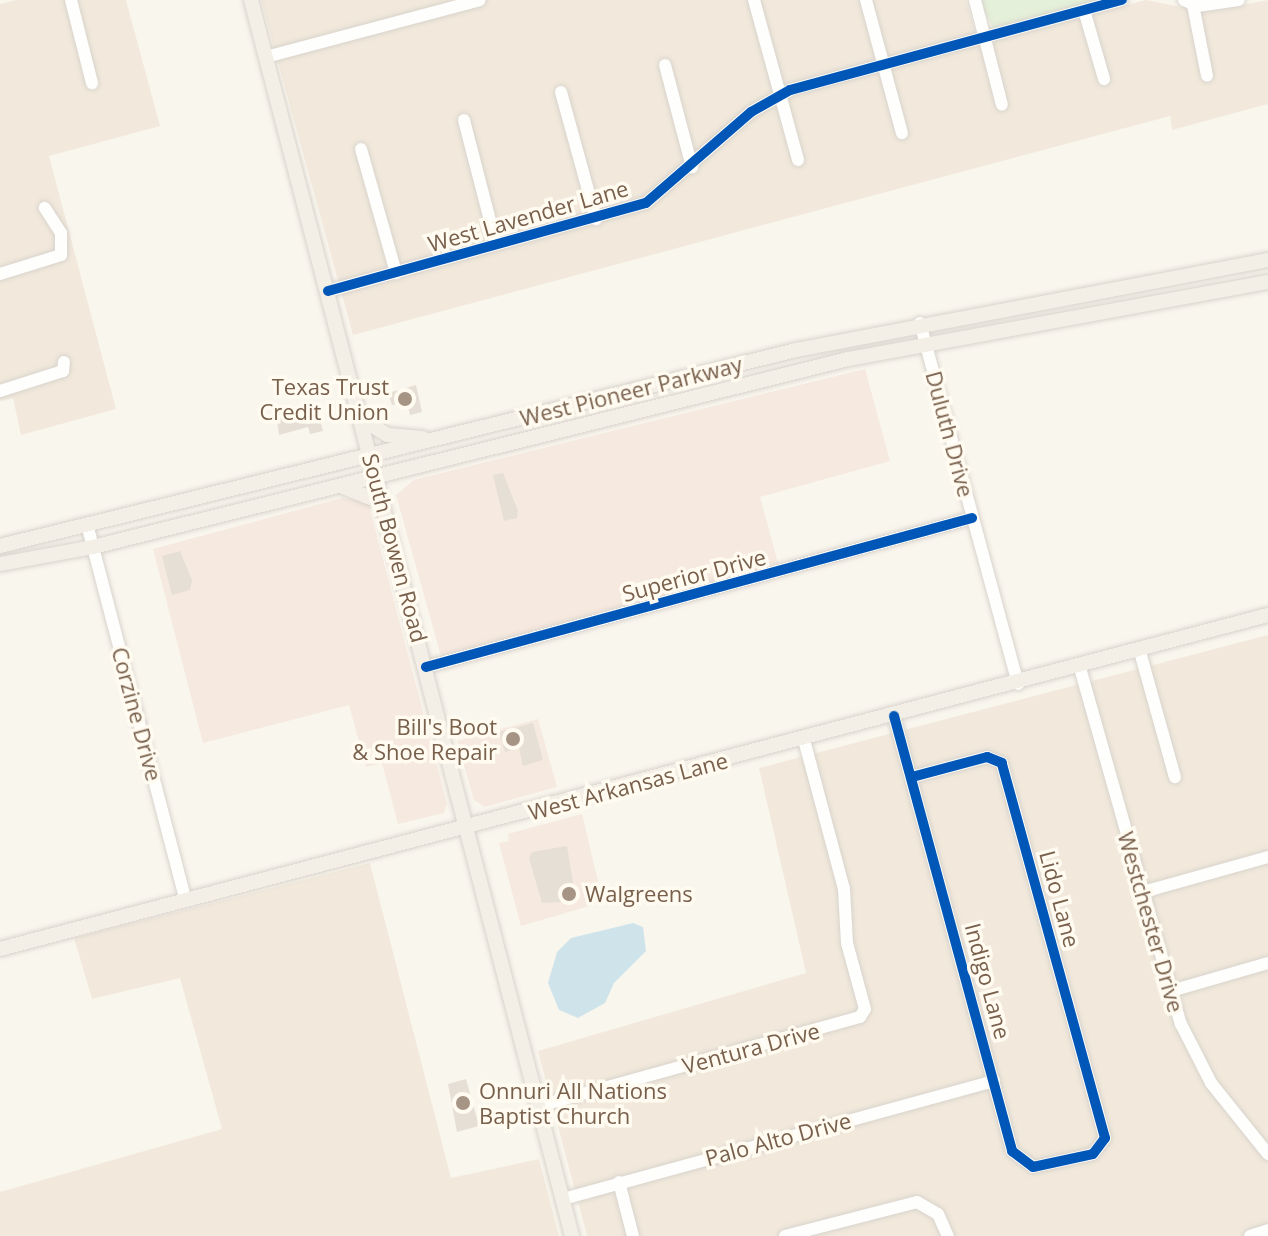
<!DOCTYPE html>
<style>
body{margin:0}
#map{position:relative;width:1268px;height:1236px;overflow:hidden;background:#f9f6ee;font-family:"Open Sans",sans-serif}
div>[style]{position:absolute}
[style*='--x']{left:calc(var(--x)*1px);top:calc(var(--y)*1px);width:calc(var(--w)*1px);rotate:calc(var(--a)*1deg)}
.residential>*{inset:0;background:#f2e9dc}
.commercial>*{inset:0;background:#f6e9df}
.green>*{inset:0;background:#e4f0d9}
.water>*{inset:0;background:#cfe4ea}
.building>*{inset:0;background:#e6dfd5}
.roads{filter:drop-shadow(0 0 2px #d8d3cc) drop-shadow(0 0 2px #d8d3cc)}
.minor>*{height:12px;margin:-6px;padding:0 6px;transform-origin:6px;border-radius:6px;background:#fefefc}
.major>*{height:14px;margin:-7px;padding:0 7px;transform-origin:7px;border-radius:7px;background:#f3efe6}
.cycleway>*{height:10px;margin:-5px;padding:0 5px;transform-origin:5px;border-radius:5px;background:#0057b8}
.dots>*{width:22px;height:22px;translate:-50% -50%;box-sizing:border-box;border:4px solid #fffbf1;border-radius:50%}
span{translate:-50% -50%;white-space:nowrap;text-align:center;line-height:1.15;-webkit-text-stroke:7px #fffbf1;paint-order:stroke}
.street-label{font-size:22px;color:#79604c}
.poi-label{font-size:22px;color:#79604c}
.right{translate:-100% -50%;text-align:right}
.left{translate:0 -50%;text-align:left}
</style>
<div id="map">
<div class="residential">
<i style="clip-path:polygon(16px 0,126px 0,160px 126px,49px 156px,116px 409px,21px 435px,13px 398px,0 401px,0 4px)"></i>
<i style="clip-path:polygon(261px 0,966px 0,979px 45px,1146px 0,1206px 12px,1268px 0,1268px 104px,1172px 130px,1170px 116px,353px 335px)"></i>
<i style="clip-path:polygon(1268px 635px,1268px 1236px,587px 1236px,538px 1051px,806px 973px,759px 768px)"></i>
<i style="clip-path:polygon(370px 863px,451px 1178px,539px 1159px,559px 1236px,0 1236px,0 1192px,222px 1129px,180px 978px,92px 999px,74px 938px)"></i>
</div>
<div class="commercial">
<i style="clip-path:polygon(865px 369px,890px 461px,760px 497px,778px 563px,441px 656px,396px 495px,414px 480px)"></i>
<i style="clip-path:polygon(342px 498px,368px 502px,447px 804px,444px 813px,398px 824px,382px 763px,366px 767px,349px 705px,203px 743px,153px 549px)"></i>
<i style="clip-path:polygon(538px 719px,557px 787px,485px 807px,474px 800px,457px 741px)"></i>
<i style="clip-path:polygon(582px 814px,603px 902px,521px 926px,499px 843px,509px 841px,508px 834px)"></i>
</div>
<div class="green">
<i style="clip-path:polygon(978px 0,1098px 0,994px 29px)"></i>
</div>
<div class="water">
<i style="clip-path:polygon(633px 923px,643px 927px,646px 951px,614px 983px,605px 1003px,578px 1018px,559px 1010px,548px 983px,557px 952px,571px 938px)"></i>
</div>
<div class="building">
<i style="clip-path:polygon(416px 385px,422px 412px,410px 415px,407px 402px,392px 405px,388px 393px)"></i>
<i style="clip-path:polygon(289px 408px,293px 420px,317px 409px,323px 431px,310px 434px,308px 427px,279px 435px,276px 412px)"></i>
<i style="clip-path:polygon(503px 473px,518px 511px,517px 518px,504px 521px,493px 475px)"></i>
<i style="clip-path:polygon(180px 551px,192px 580px,190px 590px,172px 595px,162px 556px)"></i>
<i style="clip-path:polygon(533px 723px,543px 760px,523px 766px,519px 748px,505px 752px,499px 732px)"></i>
<i style="clip-path:polygon(567px 846px,576px 901px,542px 903px,529px 858px,532px 852px)"></i>
<i style="clip-path:polygon(466px 1079px,479px 1126px,457px 1132px,448px 1084px)"></i>
</div>
<div class="roads">
<div class="minor">
<i style="--x:71;--y:0;--w:86;--a:75.8"></i>
<i style="--x:754;--y:0;--w:166;--a:74.6"></i>
<i style="--x:866;--y:0;--w:138;--a:74.9"></i>
<i style="--x:975;--y:0;--w:108;--a:75.6"></i>
<i style="--x:1184;--y:0;--w:14;--a:25"></i>
<i style="--x:1197;--y:6;--w:42;--a:-8.1"></i>
<i style="--x:1193;--y:5;--w:72;--a:78.8"></i>
<i style="--x:1084;--y:10;--w:72;--a:73.8"></i>
<i style="--x:266;--y:57;--w:221;--a:-14.9"></i>
<i style="--x:665;--y:65;--w:106;--a:75.2"></i>
<i style="--x:561;--y:92;--w:132;--a:74.6"></i>
<i style="--x:464;--y:120;--w:128;--a:75.5"></i>
<i style="--x:361;--y:149;--w:129;--a:74.2"></i>
<i style="--x:0;--y:274;--w:64;--a:-17.3"></i>
<i style="--x:61;--y:255;--w:22;--a:-90"></i>
<i style="--x:61;--y:233;--w:30;--a:-123"></i>
<i style="--x:328;--y:291;--w:330;--a:-15.5"></i>
<i style="--x:646;--y:203;--w:139;--a:-40.9"></i>
<i style="--x:751;--y:112;--w:45;--a:-29.4"></i>
<i style="--x:790;--y:90;--w:344;--a:-15.2"></i>
<i style="--x:920;--y:323;--w:374;--a:74.8"></i>
<i style="--x:0;--y:391;--w:66;--a:-17.6"></i>
<i style="--x:63;--y:371;--w:9;--a:-84"></i>
<i style="--x:88;--y:528;--w:383;--a:75.3"></i>
<i style="--x:1140;--y:652;--w:130;--a:74.4"></i>
<i style="--x:426;--y:667;--w:566;--a:-15.26"></i>
<i style="--x:1080;--y:668;--w:370;--a:74.2"></i>
<i style="--x:1181;--y:1024;--w:66;--a:63"></i>
<i style="--x:1211;--y:1083;--w:91;--a:51.2"></i>
<i style="--x:894;--y:716;--w:451;--a:74.8"></i>
<i style="--x:1012;--y:1151;--w:26;--a:37"></i>
<i style="--x:1033;--y:1167;--w:61;--a:-12.2"></i>
<i style="--x:1093;--y:1154;--w:20;--a:-53"></i>
<i style="--x:1105;--y:1138;--w:389;--a:-105.4"></i>
<i style="--x:1002;--y:763;--w:16;--a:-158"></i>
<i style="--x:987;--y:757;--w:78;--a:165.1"></i>
<i style="--x:1143;--y:892;--w:130;--a:-15.6"></i>
<i style="--x:1171;--y:991;--w:101;--a:-16.1"></i>
<i style="--x:539;--y:1106;--w:333;--a:-15.5"></i>
<i style="--x:860;--y:1017;--w:9;--a:-58"></i>
<i style="--x:865;--y:1009;--w:68;--a:-105.3"></i>
<i style="--x:847;--y:943;--w:54;--a:-93.2"></i>
<i style="--x:844;--y:889;--w:154;--a:-105"></i>
<i style="--x:619;--y:1182;--w:56;--a:75.5"></i>
<i style="--x:563;--y:1199;--w:447;--a:-15.3"></i>
<i style="--x:785;--y:1236;--w:136;--a:-14.4"></i>
<i style="--x:917;--y:1202;--w:24;--a:30"></i>
<i style="--x:938;--y:1214;--w:24;--a:66"></i>
<i style="--x:1250;--y:1236;--w:19;--a:-18"></i>
</div>
<div class="major">
<i style="--x:251;--y:0;--w:1277;--a:75.44"></i>
<i style="--x:361;--y:419;--w:31;--a:31"></i>
<i style="--x:388;--y:435;--w:35;--a:5"></i>
<i style="--x:343;--y:487;--w:43;--a:21.8"></i>
<i style="--x:0;--y:546;--w:820;--a:-13.83"></i>
<i style="--x:796;--y:350;--w:481;--a:-10.8"></i>
<i style="--x:0;--y:564;--w:95;--a:-10.4"></i>
<i style="--x:93;--y:547;--w:778;--a:-13.98"></i>
<i style="--x:848;--y:359;--w:427;--a:-10.4"></i>
<i style="--x:0;--y:949;--w:1311;--a:-14.76"></i>
</div>
</div>
<div class="cycleway">
<i style="--x:328;--y:291;--w:330;--a:-15.5"></i>
<i style="--x:646;--y:203;--w:139;--a:-40.9"></i>
<i style="--x:751;--y:112;--w:45;--a:-29.4"></i>
<i style="--x:790;--y:90;--w:344;--a:-15.2"></i>
<i style="--x:426;--y:667;--w:566;--a:-15.26"></i>
<i style="--x:894;--y:716;--w:451;--a:74.8"></i>
<i style="--x:1012;--y:1151;--w:26;--a:37"></i>
<i style="--x:1033;--y:1167;--w:61;--a:-12.2"></i>
<i style="--x:1093;--y:1154;--w:20;--a:-53"></i>
<i style="--x:1105;--y:1138;--w:389;--a:-105.4"></i>
<i style="--x:1002;--y:763;--w:16;--a:-158"></i>
<i style="--x:987;--y:757;--w:78;--a:165.1"></i>
</div>
<div class="dots">
<i style="left:405px;top:399px;background:#a69485"></i>
<i style="left:513px;top:739px;background:#a69485"></i>
<i style="left:569px;top:894px;background:#a69485"></i>
<i style="left:463px;top:1103px;background:#a69485"></i>
</div>
<div class="street-label">
<span style="left:528px;top:216px;rotate:-16deg">West Lavender Lane</span>
<span style="left:631px;top:391px;rotate:-14deg">West Pioneer Parkway</span>
<span style="left:950px;top:434px;rotate:75deg">Duluth Drive</span>
<span style="left:395px;top:548px;rotate:75deg">South Bowen Road</span>
<span style="left:694px;top:575px;rotate:-15deg">Superior Drive</span>
<span style="left:137px;top:714px;rotate:75deg">Corzine Drive</span>
<span style="left:628px;top:786px;rotate:-15deg">West Arkansas Lane</span>
<span style="left:1060px;top:899px;rotate:75deg">Lido Lane</span>
<span style="left:1151px;top:922px;rotate:74deg">Westchester Drive</span>
<span style="left:988px;top:981px;rotate:75deg">Indigo Lane</span>
<span style="left:751px;top:1048px;rotate:-15deg">Ventura Drive</span>
<span style="left:778px;top:1139px;rotate:-15deg">Palo Alto Drive</span>
</div>
<div class="poi-label">
<span class="right" style="left:389px;top:399px">Texas Trust<br>Credit Union</span>
<span class="right" style="left:497px;top:739px">Bill's Boot<br>&amp; Shoe Repair</span>
<span class="left" style="left:585px;top:894px">Walgreens</span>
<span class="left" style="left:479px;top:1103px">Onnuri All Nations<br>Baptist Church</span>
</div>
</div>
